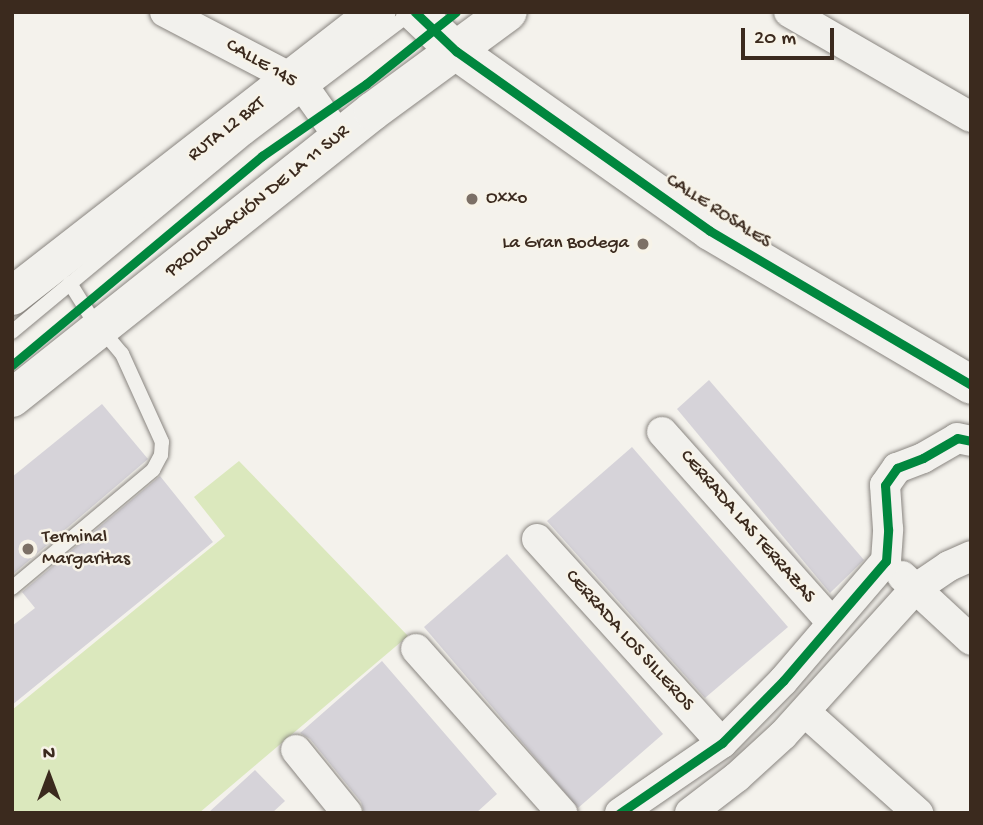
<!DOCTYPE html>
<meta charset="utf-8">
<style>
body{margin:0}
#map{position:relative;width:983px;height:825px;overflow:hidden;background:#f4f2ec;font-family:"Gochi Hand",sans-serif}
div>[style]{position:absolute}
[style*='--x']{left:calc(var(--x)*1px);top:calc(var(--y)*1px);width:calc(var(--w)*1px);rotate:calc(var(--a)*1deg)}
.green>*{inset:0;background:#dbe8bd}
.building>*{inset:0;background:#d6d3d9}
.roads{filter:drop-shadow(0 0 2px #898580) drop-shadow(0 0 2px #898580)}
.lane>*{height:14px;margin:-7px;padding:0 7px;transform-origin:7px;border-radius:7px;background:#f2f1ed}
.street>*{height:30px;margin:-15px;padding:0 15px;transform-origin:15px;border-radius:15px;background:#f2f1ed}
.secondary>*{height:38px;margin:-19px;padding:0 19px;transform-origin:19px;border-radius:19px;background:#f2f1ed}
.cycleway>*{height:9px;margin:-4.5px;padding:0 4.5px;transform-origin:4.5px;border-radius:4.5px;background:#00873e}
.dots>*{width:19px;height:19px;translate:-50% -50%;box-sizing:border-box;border:4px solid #f7f3e8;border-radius:50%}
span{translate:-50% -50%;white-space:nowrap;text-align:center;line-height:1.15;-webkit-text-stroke:5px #f7f3e8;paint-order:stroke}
.street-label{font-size:19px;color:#3b2a1e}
.poi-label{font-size:19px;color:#3b2a1e}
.left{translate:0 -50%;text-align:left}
.right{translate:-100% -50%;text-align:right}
.frame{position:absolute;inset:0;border:14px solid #3b2a1e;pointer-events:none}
.north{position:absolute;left:14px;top:741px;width:70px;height:70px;-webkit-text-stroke:5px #f7f3e8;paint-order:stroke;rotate:0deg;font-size:19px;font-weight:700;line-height:28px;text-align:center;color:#3b2a1e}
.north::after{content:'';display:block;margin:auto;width:24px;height:32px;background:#3b2a1e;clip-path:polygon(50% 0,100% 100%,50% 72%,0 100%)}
.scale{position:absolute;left:741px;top:28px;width:93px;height:32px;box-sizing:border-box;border:4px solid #3b2a1e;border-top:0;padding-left:9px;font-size:21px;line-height:24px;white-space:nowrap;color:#3b2a1e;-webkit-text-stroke:5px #f7f3e8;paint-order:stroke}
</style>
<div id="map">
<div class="green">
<i style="clip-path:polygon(239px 461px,408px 636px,199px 813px,12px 813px,12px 710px,225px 536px,194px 497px)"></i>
</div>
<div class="building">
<i style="clip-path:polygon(709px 380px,864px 560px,830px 593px,677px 409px)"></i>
<i style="clip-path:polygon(102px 404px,148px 459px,12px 575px,12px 477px)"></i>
<i style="clip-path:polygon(632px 447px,788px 627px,705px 698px,547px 521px)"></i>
<i style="clip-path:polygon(160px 476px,213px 542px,12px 705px,12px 626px,35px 608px,22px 592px)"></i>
<i style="clip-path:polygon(507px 554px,663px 734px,578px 808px,424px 627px)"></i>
<i style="clip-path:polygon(382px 661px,497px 794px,476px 813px,364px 813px,361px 802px,310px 739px,300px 733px)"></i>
<i style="clip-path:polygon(255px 770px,285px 801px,272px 813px,208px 813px)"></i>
</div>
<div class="roads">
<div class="lane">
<i style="--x:12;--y:332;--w:305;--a:-39.7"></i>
<i style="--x:247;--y:137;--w:207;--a:-37.1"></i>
<i style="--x:12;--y:588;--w:184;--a:-39.9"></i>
<i style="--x:153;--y:470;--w:17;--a:-62"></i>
<i style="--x:161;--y:455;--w:13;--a:-86"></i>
<i style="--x:162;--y:442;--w:97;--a:-114.4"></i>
<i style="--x:122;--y:354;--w:48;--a:-130"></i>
<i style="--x:91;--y:317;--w:40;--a:-122"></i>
</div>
<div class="street">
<i style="--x:165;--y:12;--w:142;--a:27.6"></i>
<i style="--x:291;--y:78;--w:23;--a:41"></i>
<i style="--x:308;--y:93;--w:54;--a:54.8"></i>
<i style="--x:789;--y:12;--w:210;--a:30"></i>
<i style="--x:662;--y:432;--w:256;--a:48.3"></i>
<i style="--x:537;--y:539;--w:275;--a:47.8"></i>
<i style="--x:902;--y:576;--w:94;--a:42.8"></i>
<i style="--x:416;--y:649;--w:220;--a:48.3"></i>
<i style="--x:805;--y:712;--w:152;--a:41.8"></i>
<i style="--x:296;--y:750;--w:81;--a:51"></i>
<i style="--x:620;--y:813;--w:124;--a:-34.5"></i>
<i style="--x:722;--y:743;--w:87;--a:-45.5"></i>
<i style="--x:783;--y:681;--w:158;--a:-49.4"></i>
<i style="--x:886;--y:561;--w:32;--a:-86"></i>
<i style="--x:888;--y:529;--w:44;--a:-93.9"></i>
<i style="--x:885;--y:485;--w:21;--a:-55"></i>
<i style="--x:897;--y:468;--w:28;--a:-21"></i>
<i style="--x:923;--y:458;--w:39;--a:-30"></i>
<i style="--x:957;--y:438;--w:14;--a:12"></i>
<i style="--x:690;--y:813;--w:59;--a:-37.5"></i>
<i style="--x:737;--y:777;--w:62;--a:-42.4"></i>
<i style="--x:783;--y:735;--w:197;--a:-47.9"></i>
<i style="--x:915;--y:589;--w:41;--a:-34.1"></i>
<i style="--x:949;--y:566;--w:24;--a:-24"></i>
</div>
<div class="secondary">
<i style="--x:415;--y:12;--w:57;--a:43.6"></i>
<i style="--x:456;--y:51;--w:311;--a:35.3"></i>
<i style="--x:710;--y:231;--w:303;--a:30.5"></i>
<i style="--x:12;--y:296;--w:462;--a:-37.9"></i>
<i style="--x:12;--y:398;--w:461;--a:-38.5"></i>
<i style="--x:373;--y:111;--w:167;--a:-36.3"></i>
</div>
</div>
<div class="cycleway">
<i style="--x:415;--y:12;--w:57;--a:43.6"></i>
<i style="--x:456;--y:51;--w:311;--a:35.3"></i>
<i style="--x:710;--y:231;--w:303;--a:30.5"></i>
<i style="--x:12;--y:365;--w:326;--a:-39.9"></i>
<i style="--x:262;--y:156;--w:126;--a:-34.7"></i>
<i style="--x:366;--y:84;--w:115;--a:-38.7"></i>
<i style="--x:620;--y:813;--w:124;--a:-34.5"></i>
<i style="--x:722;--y:743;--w:87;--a:-45.5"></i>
<i style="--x:783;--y:681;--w:158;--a:-49.4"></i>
<i style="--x:886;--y:561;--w:32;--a:-86"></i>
<i style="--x:888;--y:529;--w:44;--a:-93.9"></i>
<i style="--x:885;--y:485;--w:21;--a:-55"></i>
<i style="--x:897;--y:468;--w:28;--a:-21"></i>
<i style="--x:923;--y:458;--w:39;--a:-30"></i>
<i style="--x:957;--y:438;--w:14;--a:12"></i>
</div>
<div class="dots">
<i style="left:472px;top:199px;background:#7c7066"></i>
<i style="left:643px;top:244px;background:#7c7066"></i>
<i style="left:28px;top:549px;background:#7c7066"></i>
</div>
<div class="street-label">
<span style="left:261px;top:64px;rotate:30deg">CALLE 145</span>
<span style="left:227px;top:130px;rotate:-38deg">RUTA L2 BRT</span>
<span style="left:258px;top:202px;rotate:-39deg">PROLONGACIÓN DE LA 11 SUR</span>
<span style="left:718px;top:212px;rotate:33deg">CALLE ROSALES</span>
<span style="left:747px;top:527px;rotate:49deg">CERRADA LAS TERRAZAS</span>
<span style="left:629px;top:641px;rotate:48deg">CERRADA LOS SILLEROS</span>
</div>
<div class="poi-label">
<span class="left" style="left:486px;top:199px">Oxxo</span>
<span class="right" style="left:629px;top:244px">La Gran Bodega</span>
<span class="left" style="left:42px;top:549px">Terminal<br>Margaritas</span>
</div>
<div class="frame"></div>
<div class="north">N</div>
<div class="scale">20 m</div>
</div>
